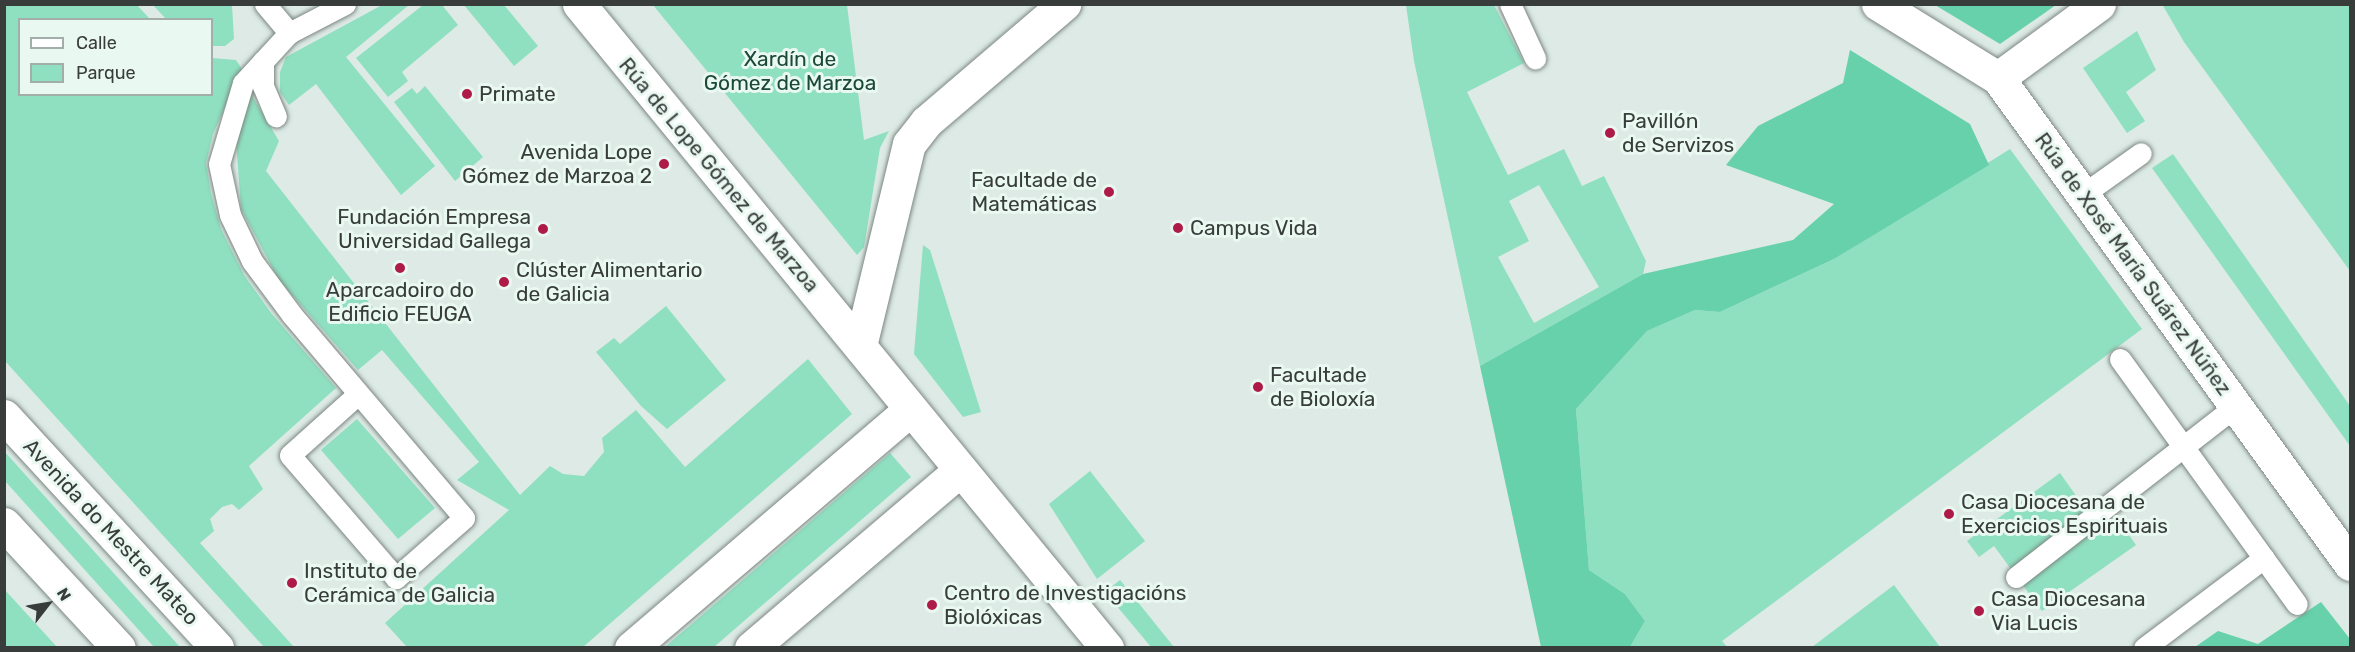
<!DOCTYPE html>
<meta charset="utf-8">
<style>
body{margin:0}
#map{position:relative;width:2355px;height:652px;overflow:hidden;background:#ddeae5;font-family:Rubik,sans-serif}
div>[style]{position:absolute}
[style*='--x']{left:calc(var(--x)*1px);top:calc(var(--y)*1px);width:calc(var(--w)*1px);rotate:calc(var(--a)*1deg)}
.green>*{inset:0;background:#8fe0c1}
.forest>*{inset:0;background:#66d1ab}
.roads{filter:drop-shadow(0 0 2px #7c8782) drop-shadow(0 0 2px #7c8782)}
.lane>*{height:21px;margin:-10.5px;padding:0 10.5px;transform-origin:10.5px;border-radius:10.5px;background:#fff}
.street>*{height:33px;margin:-16.5px;padding:0 16.5px;transform-origin:16.5px;border-radius:16.5px;background:#fff}
.primary>*{height:33px;margin:-16.5px;padding:0 16.5px;transform-origin:16.5px;border-radius:16.5px;background:#fff}
.dots>*{width:16px;height:16px;translate:-50% -50%;box-sizing:border-box;border:3px solid #eaf8f2;border-radius:50%}
span{translate:-50% -50%;white-space:nowrap;text-align:center;line-height:1.15;-webkit-text-stroke:6px #eaf8f2;paint-order:stroke}
.park-label{font-size:21px;color:#1a4839}
.poi-label{font-size:21px;color:#383d3b}
.left{translate:0 -50%;text-align:left}
.right{translate:-100% -50%;text-align:right}
.street-label{font-size:21px;color:#383d3b}
.frame{position:absolute;inset:0;border:6px solid #383d3b;pointer-events:none}
.legend{position:absolute;left:18px;top:18px;width:195px;height:78px;box-sizing:border-box;background:#eaf8f2;border:2px solid #a3ada9;margin:0;padding:8px 10px;list-style:none;font-size:18px;color:#383d3b}
.legend li{display:flex;align-items:center;gap:12px;height:30px}
.legend b{width:30px;border:2px solid #a3ada9}
.north{position:absolute;left:18px;top:574px;width:60px;height:60px;-webkit-text-stroke:4px #eaf8f2;paint-order:stroke;rotate:59deg;font-size:16px;font-weight:700;line-height:24px;text-align:center;color:#383d3b}
.north::after{content:'';display:block;margin:auto;width:21px;height:27px;background:#383d3b;clip-path:polygon(50% 0,100% 100%,50% 72%,0 100%)}
</style>
<div id="map">
<div class="green">
<i style="clip-path:polygon(2162px 4px,2350px 5px,2350px 271px,2184px 42px)"></i>
<i style="clip-path:polygon(4px 5px,137px 5px,150px 19px,20px 20px,20px 94px,212px 94px,212px 58px,236px 60px,242px 69px,213px 134px,206px 163px,211px 193px,221px 229px,244px 275px,271px 313px,336px 388px,249px 466px,263px 489px,239px 510px,232px 504px,222px 507px,210px 519px,214px 531px,200px 543px,294px 647px,264px 647px,5px 361px)"></i>
<i style="clip-path:polygon(153px 5px,232px 5px,234px 39px,225px 46px,212px 46px,212px 20px,166px 19px)"></i>
<i style="clip-path:polygon(382px 5px,409px 5px,346px 57px,435px 166px,401px 195px,316px 84px,289px 105px,280px 92px,280px 72px,286px 57px)"></i>
<i style="clip-path:polygon(423px 5px,442px 5px,458px 25px,402px 72px,408px 81px,388px 97px,356px 58px)"></i>
<i style="clip-path:polygon(464px 5px,504px 5px,538px 46px,514px 66px)"></i>
<i style="clip-path:polygon(653px 5px,847px 5px,864px 140px,889px 131px,880px 148px,864px 247px,857px 255px)"></i>
<i style="clip-path:polygon(evenodd,1406px 5px,1494px 5px,1524px 63px,1467px 92px,1508px 175px,1564px 149px,1582px 186px,1604px 176px,1646px 261px,1643px 274px,1480px 366px,1414px 61px,1406px 5px,1539px 185px,1599px 287px,1534px 323px,1498px 257px,1529px 241px,1509px 201px,1539px 185px)"></i>
<i style="clip-path:polygon(2137px 31px,2156px 70px,2126px 92px,2145px 121px,2127px 133px,2083px 68px)"></i>
<i style="clip-path:polygon(425px 86px,483px 157px,455px 181px,394px 102px,412px 88px,417px 94px)"></i>
<i style="clip-path:polygon(249px 91px,279px 141px,266px 171px,520px 495px,550px 466px,563px 474px,584px 476px,604px 452px,602px 438px,636px 410px,685px 467px,808px 359px,852px 414px,583px 647px,407px 647px,385px 623px,509px 510px,457px 480px,479px 462px,382px 350px,358px 370px,279px 280px,241px 209px,235px 126px)"></i>
<i style="clip-path:polygon(2010px 149px,2142px 329px,1722px 641px,1727px 647px,1630px 647px,1645px 621px,1625px 594px,1589px 570px,1576px 409px,1647px 331px,1695px 310px,1720px 312px,1834px 259px)"></i>
<i style="clip-path:polygon(2173px 154px,2350px 406px,2350px 446px,2152px 168px)"></i>
<i style="clip-path:polygon(923px 245px,930px 250px,981px 412px,963px 417px,914px 354px)"></i>
<i style="clip-path:polygon(666px 306px,726px 380px,667px 429px,641px 406px,596px 352px,614px 338px,620px 344px)"></i>
<i style="clip-path:polygon(357px 419px,435px 508px,398px 539px,321px 450px)"></i>
<i style="clip-path:polygon(5px 452px,180px 647px,154px 647px,5px 481px)"></i>
<i style="clip-path:polygon(890px 453px,911px 477px,714px 647px,665px 647px)"></i>
<i style="clip-path:polygon(1090px 471px,1145px 541px,1097px 579px,1049px 504px)"></i>
<i style="clip-path:polygon(2060px 473px,2103px 534px,2120px 522px,2136px 545px,2042px 611px,1994px 546px,1979px 557px,1967px 541px)"></i>
<i style="clip-path:polygon(1120px 580px,1174px 647px,1151px 647px,1105px 592px)"></i>
<i style="clip-path:polygon(1894px 585px,1940px 647px,1812px 647px)"></i>
<i style="clip-path:polygon(4px 590px,5px 590px,57px 647px,5px 647px)"></i>
</div>
<div class="forest">
<i style="clip-path:polygon(1935px 5px,2056px 5px,2000px 44px)"></i>
<i style="clip-path:polygon(1850px 50px,1970px 124px,1989px 165px,1834px 259px,1720px 312px,1695px 310px,1647px 331px,1576px 409px,1589px 570px,1625px 594px,1645px 621px,1630px 647px,1541px 647px,1480px 366px,1643px 274px,1793px 240px,1834px 204px,1726px 165px,1758px 126px,1843px 83px)"></i>
<i style="clip-path:polygon(2321px 602px,2350px 639px,2350px 647px,2195px 647px,2218px 631px,2258px 644px)"></i>
</div>
<div class="roads">
<div class="lane">
<i style="--x:265;--y:4;--w:38;--a:50"></i>
<i style="--x:345;--y:4;--w:63;--a:152.6"></i>
<i style="--x:289;--y:33;--w:68;--a:132.6"></i>
<i style="--x:243;--y:83;--w:84;--a:106.5"></i>
<i style="--x:219;--y:164;--w:52;--a:77.8"></i>
<i style="--x:230;--y:215;--w:51;--a:64.4"></i>
<i style="--x:252;--y:261;--w:67;--a:53.5"></i>
<i style="--x:292;--y:315;--w:266;--a:49.7"></i>
<i style="--x:464;--y:518;--w:91;--a:138.6"></i>
<i style="--x:396;--y:578;--w:162;--a:-130.8"></i>
<i style="--x:290;--y:455;--w:91;--a:-41.9"></i>
<i style="--x:1510;--y:4;--w:60;--a:65.2"></i>
<i style="--x:263;--y:61;--w:25;--a:90"></i>
<i style="--x:263;--y:86;--w:33;--a:67"></i>
<i style="--x:2082;--y:195;--w:72;--a:-35.4"></i>
<i style="--x:2120;--y:359;--w:302;--a:54.2"></i>
<i style="--x:2016;--y:577;--w:279;--a:-37.9"></i>
<i style="--x:2144;--y:648;--w:150;--a:-36.9"></i>
</div>
<div class="street">
<i style="--x:579;--y:4;--w:833;--a:50.65"></i>
<i style="--x:1878;--y:4;--w:141;--a:31.7"></i>
<i style="--x:1998;--y:78;--w:600;--a:54.08"></i>
<i style="--x:1998;--y:78;--w:125;--a:-36.2"></i>
<i style="--x:860;--y:346;--w:208;--a:-76.4"></i>
<i style="--x:909;--y:144;--w:28;--a:-52"></i>
<i style="--x:926;--y:122;--w:182;--a:-40.5"></i>
<i style="--x:631;--y:648;--w:367;--a:-40.5"></i>
<i style="--x:751;--y:648;--w:275;--a:-40.4"></i>
</div>
<div class="primary">
<i style="--x:4;--y:416;--w:315;--a:47.4"></i>
<i style="--x:4;--y:524;--w:169;--a:47.2"></i>
</div>
</div>
<div class="dots">
<i style="left:467px;top:94px;background:#ae1b48"></i>
<i style="left:1610px;top:133px;background:#ae1b48"></i>
<i style="left:664px;top:164px;background:#ae1b48"></i>
<i style="left:1109px;top:192px;background:#ae1b48"></i>
<i style="left:1178px;top:228px;background:#ae1b48"></i>
<i style="left:543px;top:229px;background:#ae1b48"></i>
<i style="left:400px;top:268px;background:#ae1b48"></i>
<i style="left:504px;top:282px;background:#ae1b48"></i>
<i style="left:1258px;top:387px;background:#ae1b48"></i>
<i style="left:1949px;top:514px;background:#ae1b48"></i>
<i style="left:292px;top:583px;background:#ae1b48"></i>
<i style="left:932px;top:605px;background:#ae1b48"></i>
<i style="left:1979px;top:611px;background:#ae1b48"></i>
</div>
<div class="park-label">
<span style="left:790px;top:71px">Xardín de<br>Gómez de Marzoa</span>
</div>
<div class="poi-label">
<span class="left" style="left:479px;top:94px">Primate</span>
<span class="left" style="left:1622px;top:133px">Pavillón<br>de Servizos</span>
<span class="right" style="left:652px;top:164px">Avenida Lope<br>Gómez de Marzoa 2</span>
<span class="right" style="left:1097px;top:192px">Facultade de<br>Matemáticas</span>
<span class="right" style="left:531px;top:229px">Fundación Empresa<br>Universidad Gallega</span>
<span class="left" style="left:1190px;top:228px">Campus Vida</span>
<span class="left" style="left:516px;top:282px">Clúster Alimentario<br>de Galicia</span>
<span style="left:400px;top:302px">Aparcadoiro do<br>Edificio FEUGA</span>
<span class="left" style="left:1270px;top:387px">Facultade<br>de Bioloxía</span>
<span class="left" style="left:1961px;top:514px">Casa Diocesana de<br>Exercicios Espirituais</span>
<span class="left" style="left:304px;top:583px">Instituto de<br>Cerámica de Galicia</span>
<span class="left" style="left:944px;top:605px">Centro de Investigacións<br>Biolóxicas</span>
<span class="left" style="left:1991px;top:611px">Casa Diocesana<br>Via Lucis</span>
</div>
<div class="street-label">
<span style="left:719px;top:175px;rotate:50deg">Rúa de Lope Gómez de Marzoa</span>
<span style="left:2133px;top:264px;rotate:54deg">Rúa de Xosé María Suárez Núñez</span>
<span style="left:111px;top:532px;rotate:47deg">Avenida do Mestre Mateo</span>
</div>
<div class="frame"></div>
<ul class="legend">
<li><b style="height:8px;background:#fff"></b>Calle</li>
<li><b style="height:16px;background:#8fe0c1"></b>Parque</li>
</ul>
<div class="north">N</div>
</div>
